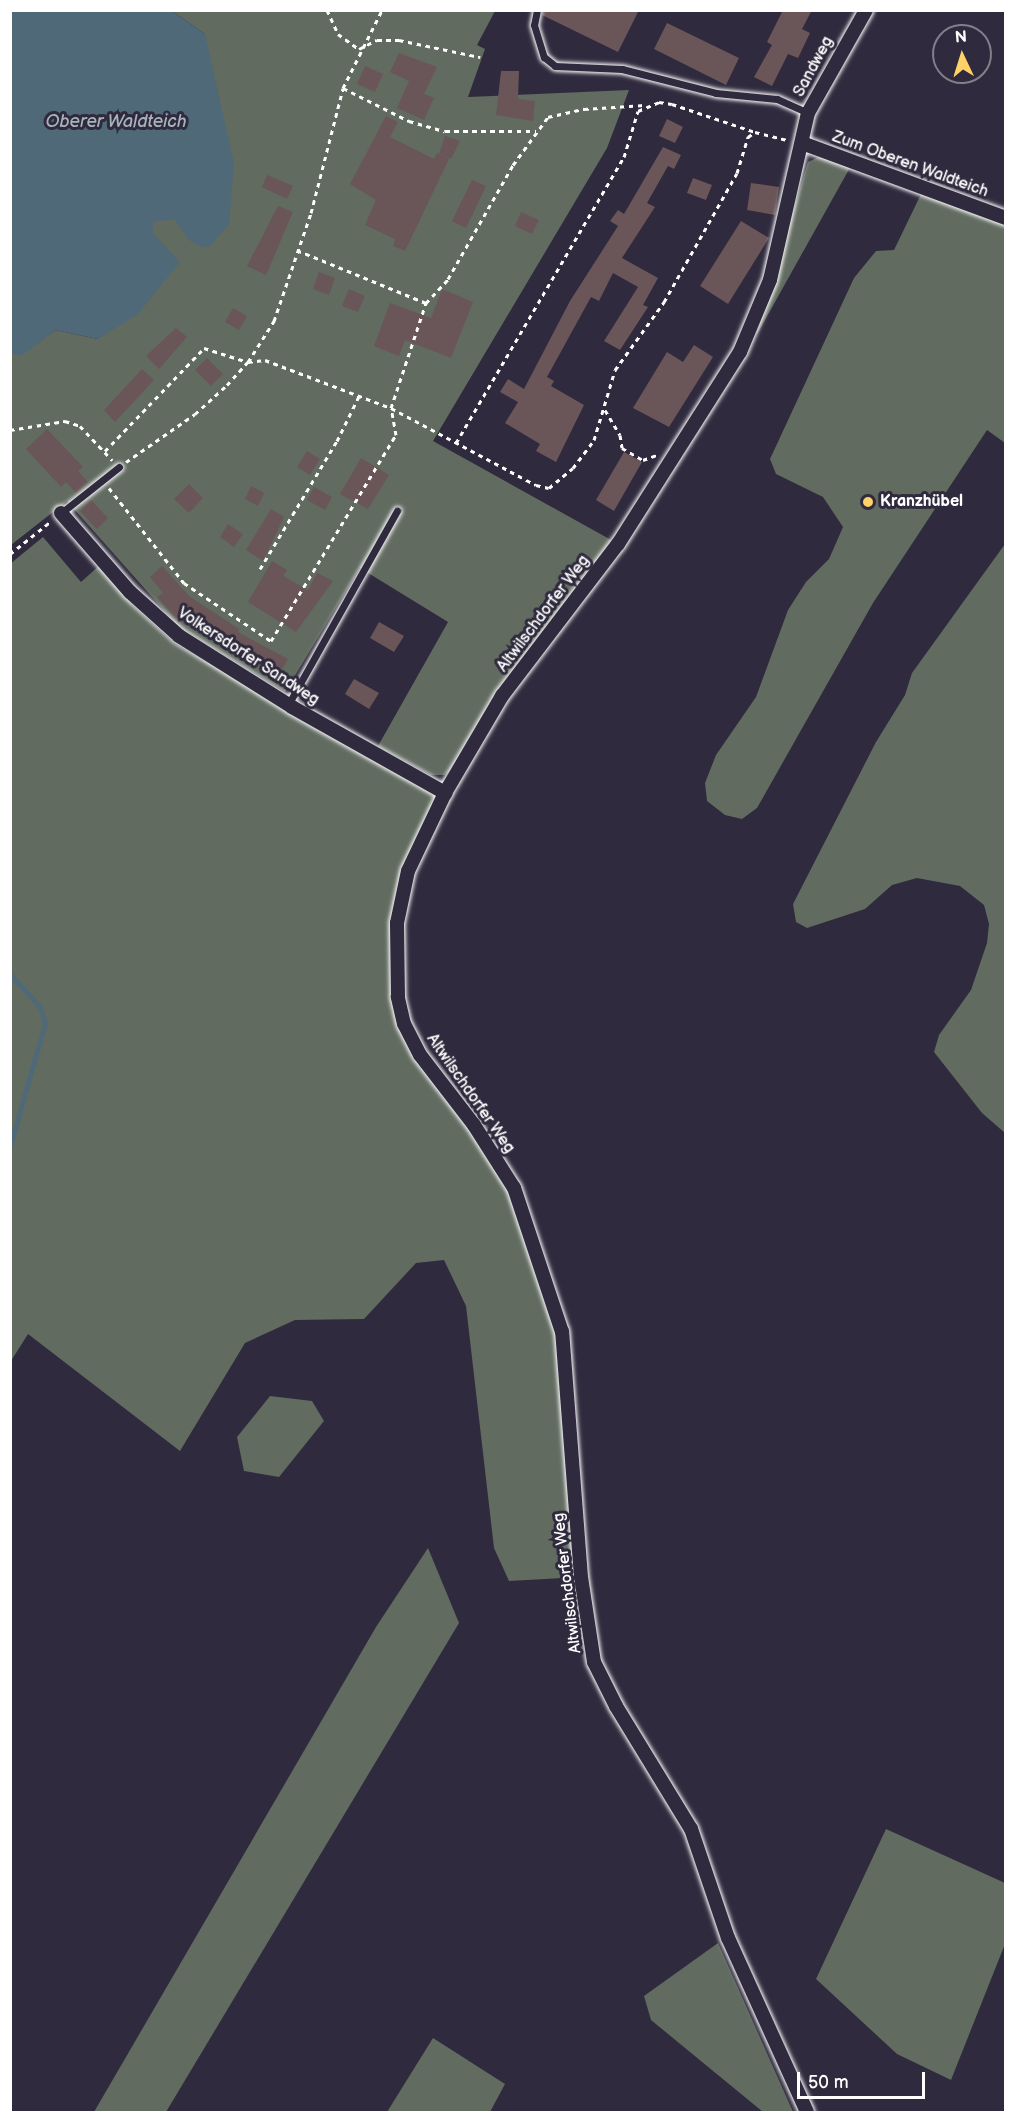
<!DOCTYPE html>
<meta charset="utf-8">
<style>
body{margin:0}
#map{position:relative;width:1016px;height:2123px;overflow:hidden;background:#2f2a3d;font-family:"Balsamiq Sans",sans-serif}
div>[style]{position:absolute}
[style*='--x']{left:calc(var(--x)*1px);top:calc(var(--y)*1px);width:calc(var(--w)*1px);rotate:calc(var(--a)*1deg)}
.green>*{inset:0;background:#616b60}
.water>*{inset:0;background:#506978}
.stream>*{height:5px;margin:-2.5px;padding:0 2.5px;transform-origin:2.5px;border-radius:2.5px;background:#506978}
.building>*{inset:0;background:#6a5658}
.path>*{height:3px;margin-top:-1.5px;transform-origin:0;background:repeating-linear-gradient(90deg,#fff 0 4.5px,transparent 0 9px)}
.roads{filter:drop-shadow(0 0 2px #fff) drop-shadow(0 0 2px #fff)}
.service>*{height:7px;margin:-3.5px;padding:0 3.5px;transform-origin:3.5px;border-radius:3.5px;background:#2f2a3d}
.minor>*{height:14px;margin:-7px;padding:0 7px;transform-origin:7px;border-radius:7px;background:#2f2a3d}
.dots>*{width:16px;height:16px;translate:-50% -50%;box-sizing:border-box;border:3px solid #2f2a3d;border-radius:50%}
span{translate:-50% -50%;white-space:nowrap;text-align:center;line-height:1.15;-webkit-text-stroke:6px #2f2a3d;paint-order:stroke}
.street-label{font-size:16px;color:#fff}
.poi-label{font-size:16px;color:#fff;font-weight:700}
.left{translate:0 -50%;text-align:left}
.water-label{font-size:18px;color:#a8b4bc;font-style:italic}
.frame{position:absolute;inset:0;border:12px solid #fff;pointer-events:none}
.north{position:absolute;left:932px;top:24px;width:60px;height:60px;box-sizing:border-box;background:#2f2a3d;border:2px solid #827f8b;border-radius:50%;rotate:356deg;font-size:16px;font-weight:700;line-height:24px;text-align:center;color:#fff}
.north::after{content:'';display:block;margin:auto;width:21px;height:27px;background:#ffd166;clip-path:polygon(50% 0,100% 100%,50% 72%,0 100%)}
.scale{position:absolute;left:797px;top:2072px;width:128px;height:27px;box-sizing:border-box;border:3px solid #fff;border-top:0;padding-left:8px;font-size:18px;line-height:21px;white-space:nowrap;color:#fff;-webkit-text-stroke:4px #2f2a3d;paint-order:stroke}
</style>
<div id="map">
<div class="green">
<i style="clip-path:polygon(172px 11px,495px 11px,477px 45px,485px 49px,468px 97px,629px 90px,607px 148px,433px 441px,613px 541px,496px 692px,454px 767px,445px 775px,431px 775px,378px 746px,448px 622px,360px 568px,285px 692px,177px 625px,67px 501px,11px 545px,11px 352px,21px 355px,55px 330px,98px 339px,134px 252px,205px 34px)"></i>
<i style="clip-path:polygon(823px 155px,852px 164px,756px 336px,808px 162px)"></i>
<i style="clip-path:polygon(922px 192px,1005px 224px,1005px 443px,987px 430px,873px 603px,757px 808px,742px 819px,725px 815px,707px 801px,705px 783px,716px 755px,756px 697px,788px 610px,806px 582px,829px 559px,843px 527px,823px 497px,776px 474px,770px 459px,854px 278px,876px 251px,894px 250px)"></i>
<i style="clip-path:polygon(43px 537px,81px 582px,100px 565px,133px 606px,175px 644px,441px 798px,408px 871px,397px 923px,404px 1024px,514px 1188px,562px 1332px,581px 1577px,509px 1581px,494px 1548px,466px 1306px,444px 1260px,416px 1263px,364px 1319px,295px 1320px,245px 1343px,180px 1451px,28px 1334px,11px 1361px,10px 564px)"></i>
<i style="clip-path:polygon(1005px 544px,1005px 1133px,982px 1113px,934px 1052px,939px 1035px,971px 990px,987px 943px,989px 924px,984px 905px,960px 886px,917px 878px,892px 885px,865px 909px,807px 928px,796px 922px,793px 904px,876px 742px,905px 695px,912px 673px)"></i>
<i style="clip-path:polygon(270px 1396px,312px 1401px,324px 1421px,279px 1477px,244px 1471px,237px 1437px)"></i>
<i style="clip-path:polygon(428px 1548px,459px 1623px,166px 2112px,94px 2112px,376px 1627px)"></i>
<i style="clip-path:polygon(886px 1829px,1005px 1883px,1005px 1944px,951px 2080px,897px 2054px,816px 1979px)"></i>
<i style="clip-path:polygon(718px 1943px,793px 2112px,763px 2112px,651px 2020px,644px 1996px)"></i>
<i style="clip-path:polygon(433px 2038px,505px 2084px,490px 2112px,387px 2112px)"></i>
</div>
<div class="water">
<i style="clip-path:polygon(10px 11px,172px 11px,205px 34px,234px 163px,229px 225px,210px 246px,201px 247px,189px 240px,174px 219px,153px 222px,153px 233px,180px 262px,138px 314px,98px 339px,55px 330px,21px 356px,10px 352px)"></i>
</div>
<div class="stream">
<i style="--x:10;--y:974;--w:45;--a:47.7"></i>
<i style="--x:40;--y:1007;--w:17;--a:73"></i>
<i style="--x:45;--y:1023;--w:128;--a:105.9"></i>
</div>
<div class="building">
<i style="clip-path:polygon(543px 10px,639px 10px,618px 52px,542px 15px)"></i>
<i style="clip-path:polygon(783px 10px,812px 10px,802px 29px,810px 33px,798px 58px,788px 54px,772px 86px,754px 77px,772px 45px,767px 42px)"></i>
<i style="clip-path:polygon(667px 23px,739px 58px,726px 85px,654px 49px)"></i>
<i style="clip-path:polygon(399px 53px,437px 67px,424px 94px,434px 98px,424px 120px,397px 108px,409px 81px,390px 72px)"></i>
<i style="clip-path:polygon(365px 66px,383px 74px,375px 92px,357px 84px)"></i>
<i style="clip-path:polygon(501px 71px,519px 71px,518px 99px,535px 101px,533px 121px,496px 115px)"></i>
<i style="clip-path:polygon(386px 116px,398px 122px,390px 137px,434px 159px,437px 153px,449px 159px,405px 251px,393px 246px,395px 239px,365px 225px,376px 200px,350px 184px)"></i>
<i style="clip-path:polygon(667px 119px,683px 127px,675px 143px,659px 136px)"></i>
<i style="clip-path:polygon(445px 136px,460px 141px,451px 159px,439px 154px)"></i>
<i style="clip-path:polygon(663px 147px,681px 155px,674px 169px,668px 166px,647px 203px,655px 207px,622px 258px,658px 278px,643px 305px,648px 307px,620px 350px,604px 341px,638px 287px,613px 273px,599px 301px,591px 297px,547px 377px,554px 381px,551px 386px,584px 405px,556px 462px,536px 451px,540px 444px,505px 423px,518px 402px,500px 392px,508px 379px,524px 389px,570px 301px,618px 226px,610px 221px,618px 210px,624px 214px)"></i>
<i style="clip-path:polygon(267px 175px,293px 186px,287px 199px,262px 187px)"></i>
<i style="clip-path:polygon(693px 178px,712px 185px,706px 200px,687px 193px)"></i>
<i style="clip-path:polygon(472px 180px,486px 186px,466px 228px,452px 221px)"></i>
<i style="clip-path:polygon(751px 183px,779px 187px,775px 215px,747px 210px)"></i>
<i style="clip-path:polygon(278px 206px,293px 212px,266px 275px,247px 266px)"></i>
<i style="clip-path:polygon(521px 212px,539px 220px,532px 234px,515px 226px)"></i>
<i style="clip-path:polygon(741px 221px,769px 238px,728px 304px,700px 286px)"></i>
<i style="clip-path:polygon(319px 272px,335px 278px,329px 295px,313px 289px)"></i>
<i style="clip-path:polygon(349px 289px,365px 296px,358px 312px,342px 306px)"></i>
<i style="clip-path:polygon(442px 289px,473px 302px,451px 358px,405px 340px,399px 356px,374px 346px,390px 303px,431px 318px)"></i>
<i style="clip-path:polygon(233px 308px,247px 316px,239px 330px,225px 322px)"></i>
<i style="clip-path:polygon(176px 328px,187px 337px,159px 369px,146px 356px)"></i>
<i style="clip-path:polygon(694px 345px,713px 357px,669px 427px,633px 408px,667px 352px,683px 362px)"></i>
<i style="clip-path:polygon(207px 358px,223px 374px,211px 386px,195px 370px)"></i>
<i style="clip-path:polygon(142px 369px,154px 380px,115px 422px,104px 410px)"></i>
<i style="clip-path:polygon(47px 429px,83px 467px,78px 471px,88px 482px,76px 493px,66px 482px,61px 487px,26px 449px)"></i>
<i style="clip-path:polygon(307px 451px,320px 459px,310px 475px,297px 467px)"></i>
<i style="clip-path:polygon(624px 452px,642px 462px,614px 511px,596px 500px)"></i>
<i style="clip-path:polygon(361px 458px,389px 475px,368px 509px,340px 494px)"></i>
<i style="clip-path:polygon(189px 484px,203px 498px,189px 513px,174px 499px)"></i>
<i style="clip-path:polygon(251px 486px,264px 493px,258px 506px,245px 499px)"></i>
<i style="clip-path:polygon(314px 487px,332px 497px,325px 510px,307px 500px)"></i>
<i style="clip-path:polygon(91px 500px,108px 518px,97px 529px,80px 511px)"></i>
<i style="clip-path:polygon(271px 509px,284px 517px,263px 561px,246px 550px)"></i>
<i style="clip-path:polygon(228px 524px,243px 534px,234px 547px,220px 537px)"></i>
<i style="clip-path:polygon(272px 561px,287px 570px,283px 576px,308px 590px,317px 573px,333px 581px,296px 632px,248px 602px)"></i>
<i style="clip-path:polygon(162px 566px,189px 596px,239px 629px,238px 632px,288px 659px,278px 676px,218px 640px,220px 636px,190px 617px,185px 625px,177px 620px,157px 597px,163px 593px,150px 577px)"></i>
<i style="clip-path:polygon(379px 622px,404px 636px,394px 652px,370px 638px)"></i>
<i style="clip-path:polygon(354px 679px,379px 693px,369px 709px,345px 694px)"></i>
</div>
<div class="path">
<i style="--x:327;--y:10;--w:26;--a:65"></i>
<i style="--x:338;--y:34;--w:26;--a:36"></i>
<i style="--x:359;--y:49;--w:20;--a:-27"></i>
<i style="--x:377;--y:40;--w:22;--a:0"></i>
<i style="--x:399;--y:40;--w:83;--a:11.9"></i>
<i style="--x:343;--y:88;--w:74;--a:26.6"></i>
<i style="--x:409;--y:121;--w:37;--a:16"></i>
<i style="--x:445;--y:131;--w:91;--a:0"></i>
<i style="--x:426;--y:303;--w:33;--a:-47"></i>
<i style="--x:448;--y:279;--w:131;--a:-60.3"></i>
<i style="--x:513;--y:165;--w:59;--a:-53.9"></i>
<i style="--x:548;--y:117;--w:37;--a:-13"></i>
<i style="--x:584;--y:109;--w:61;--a:-3.8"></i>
<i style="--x:391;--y:408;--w:164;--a:28"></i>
<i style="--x:536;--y:485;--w:13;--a:13"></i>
<i style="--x:549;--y:488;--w:31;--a:-40"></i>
<i style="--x:573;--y:468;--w:35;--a:-53"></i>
<i style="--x:594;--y:440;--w:73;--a:-73.3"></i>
<i style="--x:615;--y:370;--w:84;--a:-54.2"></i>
<i style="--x:664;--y:302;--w:148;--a:-60.5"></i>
<i style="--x:737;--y:173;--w:38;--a:-73"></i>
<i style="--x:748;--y:137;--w:9;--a:-36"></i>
<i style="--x:755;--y:132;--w:32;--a:14"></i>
<i style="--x:605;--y:410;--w:29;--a:59"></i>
<i style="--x:620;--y:435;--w:13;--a:81"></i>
<i style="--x:622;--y:448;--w:24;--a:30"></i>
<i style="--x:643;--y:460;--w:15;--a:-20"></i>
<i style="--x:10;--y:430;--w:56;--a:-9.3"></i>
<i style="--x:65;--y:421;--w:16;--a:18"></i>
<i style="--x:80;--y:426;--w:47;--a:46.7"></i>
<i style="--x:456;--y:443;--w:332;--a:-59.6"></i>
<i style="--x:624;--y:157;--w:48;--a:-73.1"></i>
<i style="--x:638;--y:111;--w:23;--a:-23"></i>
<i style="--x:659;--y:102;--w:13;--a:9"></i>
<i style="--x:672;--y:104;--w:88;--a:18.6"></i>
<i style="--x:105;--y:451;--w:143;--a:-46.1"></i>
<i style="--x:204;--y:348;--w:46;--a:17.7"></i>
<i style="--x:248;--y:362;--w:17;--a:-7"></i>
<i style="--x:265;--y:360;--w:135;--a:20.9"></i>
<i style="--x:391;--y:408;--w:111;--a:-71.6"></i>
<i style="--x:426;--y:303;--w:137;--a:-157.7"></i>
<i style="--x:126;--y:462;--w:84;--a:-34.8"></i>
<i style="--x:195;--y:414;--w:43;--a:-42.2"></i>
<i style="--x:227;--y:385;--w:31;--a:-48"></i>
<i style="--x:248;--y:362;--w:49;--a:-57.6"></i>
<i style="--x:274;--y:321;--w:114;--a:-71.1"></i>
<i style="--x:311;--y:213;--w:129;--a:-75.6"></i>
<i style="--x:343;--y:88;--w:87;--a:-63.4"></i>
<i style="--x:109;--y:488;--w:121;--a:51.7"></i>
<i style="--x:184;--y:583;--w:105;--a:33.7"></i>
<i style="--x:271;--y:641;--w:241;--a:-58.8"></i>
<i style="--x:396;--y:435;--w:27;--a:-100"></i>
<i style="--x:10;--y:554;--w:51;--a:-38.7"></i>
<i style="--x:260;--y:569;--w:149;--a:-59"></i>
<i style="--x:337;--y:441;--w:50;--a:-63.9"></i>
</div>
<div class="roads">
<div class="service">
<i style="--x:537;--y:10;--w:15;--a:101"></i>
<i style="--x:534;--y:25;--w:34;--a:73"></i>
<i style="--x:544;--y:57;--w:14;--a:39"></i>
<i style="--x:555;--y:66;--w:67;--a:2.6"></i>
<i style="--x:622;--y:69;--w:97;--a:14.3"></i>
<i style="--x:716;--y:93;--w:61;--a:5.6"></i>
<i style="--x:777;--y:99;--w:34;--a:24"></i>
<i style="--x:61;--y:513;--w:74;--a:-38.4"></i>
<i style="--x:288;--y:705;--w:223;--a:-60.7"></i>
</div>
<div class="minor">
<i style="--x:802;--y:143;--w:217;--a:20.2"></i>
<i style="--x:61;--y:513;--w:105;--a:48.9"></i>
<i style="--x:130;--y:592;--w:66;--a:41.9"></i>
<i style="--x:179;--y:636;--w:133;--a:32.1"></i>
<i style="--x:292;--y:707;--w:176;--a:29.3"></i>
<i style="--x:807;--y:2112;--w:191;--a:-114.4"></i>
<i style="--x:728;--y:1938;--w:115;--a:-108.7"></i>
<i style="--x:691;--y:1829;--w:144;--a:-121.4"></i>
<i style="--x:616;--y:1706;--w:49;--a:-116.6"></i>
<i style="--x:594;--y:1662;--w:86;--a:-98.7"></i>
<i style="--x:581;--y:1577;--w:246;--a:-94.4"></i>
<i style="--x:562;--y:1332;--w:152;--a:-108.4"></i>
<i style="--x:514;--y:1188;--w:75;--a:-122.4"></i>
<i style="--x:474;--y:1125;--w:88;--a:-127.6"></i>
<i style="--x:420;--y:1055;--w:35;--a:-117"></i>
<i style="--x:404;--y:1024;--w:28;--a:-103"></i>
<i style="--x:398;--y:997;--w:74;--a:-90.8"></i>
<i style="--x:397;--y:923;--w:53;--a:-78.1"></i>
<i style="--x:408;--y:871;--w:86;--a:-64.6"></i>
<i style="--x:445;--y:793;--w:113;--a:-59.6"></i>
<i style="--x:502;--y:696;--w:191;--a:-52.7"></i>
<i style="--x:618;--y:544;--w:227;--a:-57.6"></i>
<i style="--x:740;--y:352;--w:78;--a:-67.4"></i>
<i style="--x:770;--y:280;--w:171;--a:-77.2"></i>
<i style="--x:808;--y:113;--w:118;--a:-60.6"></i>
</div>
</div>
<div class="dots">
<i style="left:868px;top:502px;background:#ffd166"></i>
</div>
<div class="street-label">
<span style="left:814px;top:67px;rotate:-62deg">Sandweg</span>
<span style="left:910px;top:165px;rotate:20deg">Zum Oberen Waldteich</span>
<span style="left:544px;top:614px;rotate:-53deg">Altwilschdorfer Weg</span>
<span style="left:248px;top:657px;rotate:33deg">Volkersdorfer Sandweg</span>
<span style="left:470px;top:1094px;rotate:55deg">Altwilschdorfer Weg</span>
<span style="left:568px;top:1583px;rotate:-97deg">Altwilschdorfer Weg</span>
</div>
<div class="poi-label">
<span class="left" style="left:880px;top:502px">Kranzhübel</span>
</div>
<div class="water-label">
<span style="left:116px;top:122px">Oberer Waldteich</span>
</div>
<div class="frame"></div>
<div class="north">N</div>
<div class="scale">50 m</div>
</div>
